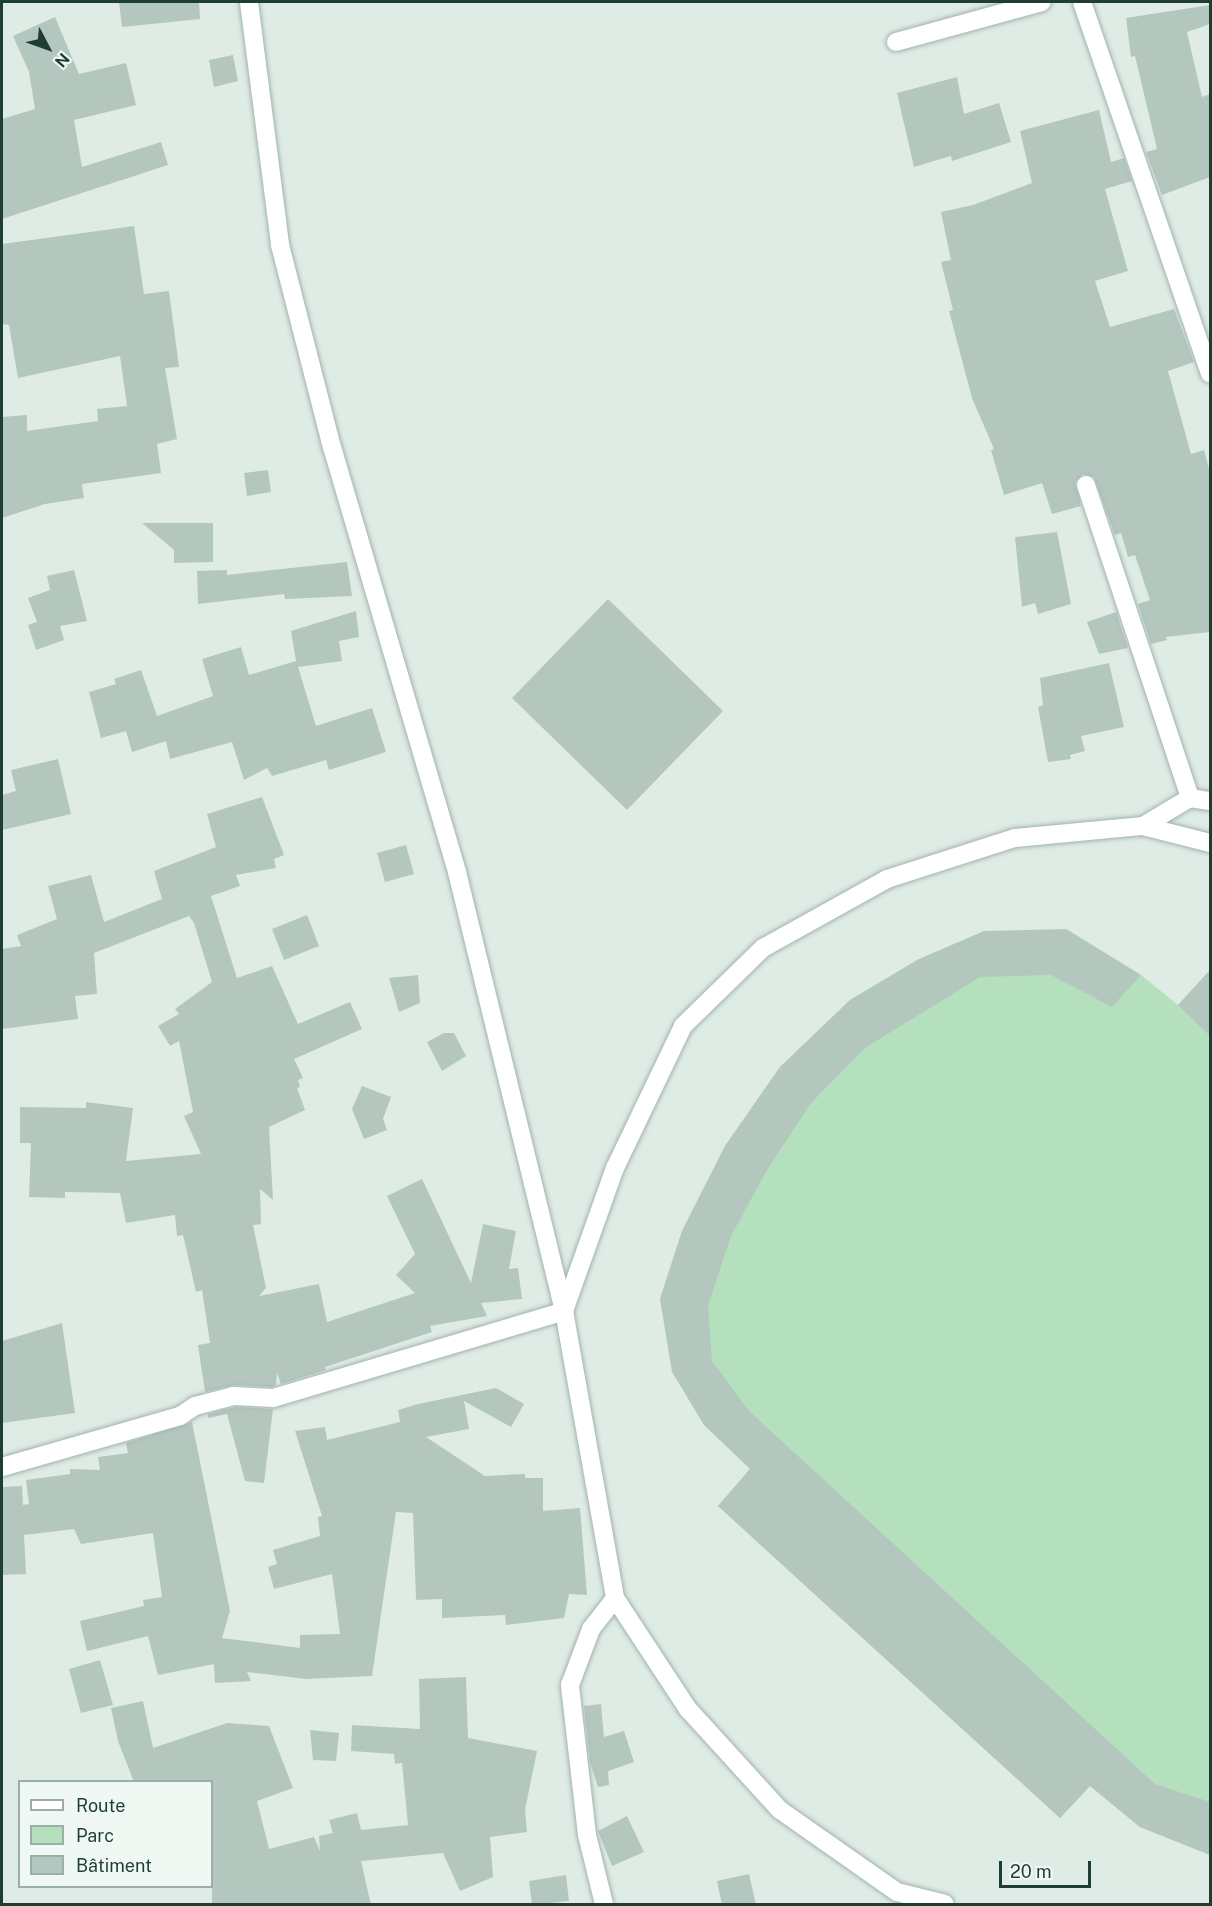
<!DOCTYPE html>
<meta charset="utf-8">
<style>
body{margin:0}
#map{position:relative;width:1212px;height:1906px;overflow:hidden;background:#dfece5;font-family:"Public Sans",sans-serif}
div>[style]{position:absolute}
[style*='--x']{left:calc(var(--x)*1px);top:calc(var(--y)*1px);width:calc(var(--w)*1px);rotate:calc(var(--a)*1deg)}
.green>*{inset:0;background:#b5e0be}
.building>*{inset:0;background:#b4c7be}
.roads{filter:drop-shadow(0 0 2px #a1b4ac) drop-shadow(0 0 2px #a1b4ac)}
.minor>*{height:18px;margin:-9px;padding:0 9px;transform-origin:9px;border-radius:9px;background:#fff}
span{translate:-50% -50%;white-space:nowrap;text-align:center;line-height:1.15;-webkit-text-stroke:4.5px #eff8f3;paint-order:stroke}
.frame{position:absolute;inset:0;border:3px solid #1e3e34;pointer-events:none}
.legend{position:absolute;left:18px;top:1780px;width:195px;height:108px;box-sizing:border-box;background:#eff8f3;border:2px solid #9baea7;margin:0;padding:8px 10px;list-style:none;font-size:18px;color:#1e3e34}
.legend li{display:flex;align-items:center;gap:12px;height:30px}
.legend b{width:30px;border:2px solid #9baea7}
.north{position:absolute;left:18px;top:18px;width:60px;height:60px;-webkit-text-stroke:4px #eff8f3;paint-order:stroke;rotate:131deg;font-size:16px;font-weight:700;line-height:24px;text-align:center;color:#1e3e34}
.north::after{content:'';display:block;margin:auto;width:21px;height:27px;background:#1e3e34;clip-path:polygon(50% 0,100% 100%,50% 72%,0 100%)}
.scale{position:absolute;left:999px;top:1861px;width:92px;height:27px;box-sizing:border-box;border:3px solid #1e3e34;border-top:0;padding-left:8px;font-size:18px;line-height:21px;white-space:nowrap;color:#1e3e34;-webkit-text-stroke:4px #eff8f3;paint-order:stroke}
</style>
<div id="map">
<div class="green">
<i style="clip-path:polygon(1066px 929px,1141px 975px,1178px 1005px,1210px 970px,1210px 1855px,1140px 1827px,1090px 1786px,1060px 1818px,718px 1506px,750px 1469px,660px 1299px,682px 1231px,725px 1146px,780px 1067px,850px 1000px,919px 959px)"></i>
</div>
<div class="building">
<i style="clip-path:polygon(119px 2px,199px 2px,200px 19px,122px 27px)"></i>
<i style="clip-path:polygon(1210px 5px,1210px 24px,1187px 32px,1202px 97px,1210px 94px,1210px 177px,1162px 195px,1146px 152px,1157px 149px,1135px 56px,1131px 57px,1126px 18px)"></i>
<i style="clip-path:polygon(55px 17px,79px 74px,126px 63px,136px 105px,74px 120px,82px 167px,161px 142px,168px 165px,2px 219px,2px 119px,35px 109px,29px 72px,13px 36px)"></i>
<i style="clip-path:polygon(233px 55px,238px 81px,214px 87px,209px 60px)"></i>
<i style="clip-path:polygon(957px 77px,964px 114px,999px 103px,1011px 142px,952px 161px,951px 156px,914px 167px,897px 93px)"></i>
<i style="clip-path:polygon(1099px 110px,1111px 162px,1124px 158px,1132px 181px,1105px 189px,1128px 271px,1095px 281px,1110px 327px,1174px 309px,1194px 362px,1168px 371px,1191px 454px,1204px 450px,1210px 472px,1210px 632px,1166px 637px,1167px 640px,1151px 644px,1138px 604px,1150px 600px,1135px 555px,1128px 557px,1121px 533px,1115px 535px,1094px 477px,1083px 474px,1075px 482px,1081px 506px,1052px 514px,1042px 483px,1004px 495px,991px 450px,994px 449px,972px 398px,949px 311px,953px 310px,941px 262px,951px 260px,941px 212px,973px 205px,1032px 183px,1020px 131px)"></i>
<i style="clip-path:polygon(134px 226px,144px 294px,169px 291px,179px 367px,165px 368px,177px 439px,157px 444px,161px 473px,82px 484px,84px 498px,45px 504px,2px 518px,2px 417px,27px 415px,27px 431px,98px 421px,97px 409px,127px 406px,120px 356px,18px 378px,9px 325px,2px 324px,2px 244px)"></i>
<i style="clip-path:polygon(268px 470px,271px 492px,247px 496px,244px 473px)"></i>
<i style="clip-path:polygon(142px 523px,213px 523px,213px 562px,174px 563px,174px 550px)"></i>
<i style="clip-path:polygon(1057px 532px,1071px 604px,1038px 614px,1035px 603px,1022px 607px,1015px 537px)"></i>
<i style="clip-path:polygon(347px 562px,352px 596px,285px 599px,284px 594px,198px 604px,197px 571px,227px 570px,227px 575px)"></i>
<i style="clip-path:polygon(74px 570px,87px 621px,60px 626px,64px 640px,36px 650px,28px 625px,37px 622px,28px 598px,50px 590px,47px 576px)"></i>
<i style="clip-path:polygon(608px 599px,723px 711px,627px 810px,512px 698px)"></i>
<i style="clip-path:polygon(356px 611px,359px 637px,339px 641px,342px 661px,298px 667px,316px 726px,372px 708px,386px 752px,329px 770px,326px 760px,272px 776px,267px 768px,244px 780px,232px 742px,170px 759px,166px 741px,132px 752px,126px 731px,101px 738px,89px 692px,116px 684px,114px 679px,141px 670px,157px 716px,213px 696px,202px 659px,241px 647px,249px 675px,296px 661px,291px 631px)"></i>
<i style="clip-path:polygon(1116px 612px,1128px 648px,1099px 654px,1087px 622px)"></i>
<i style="clip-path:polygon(1109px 663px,1124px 727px,1081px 736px,1085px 751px,1070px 755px,1071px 759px,1048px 762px,1038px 707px,1043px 705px,1040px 678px)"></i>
<i style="clip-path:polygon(58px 759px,71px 814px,2px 830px,2px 795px,16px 791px,11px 770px)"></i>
<i style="clip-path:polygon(262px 797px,284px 855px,274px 859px,276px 868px,236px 875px,240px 886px,211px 896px,237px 978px,272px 966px,298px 1024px,350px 1002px,362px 1029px,294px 1059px,303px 1078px,298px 1080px,300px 1087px,297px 1088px,305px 1110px,269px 1127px,273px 1200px,260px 1189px,261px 1224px,253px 1225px,266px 1288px,259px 1296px,319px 1284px,327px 1322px,415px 1293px,396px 1275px,415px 1254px,387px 1196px,422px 1179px,471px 1283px,483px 1224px,516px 1231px,509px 1269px,518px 1268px,522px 1299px,481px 1303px,487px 1316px,430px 1326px,432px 1332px,325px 1367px,326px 1370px,281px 1384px,277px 1373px,276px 1385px,272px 1387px,234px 1385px,205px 1392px,198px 1345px,210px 1343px,202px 1290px,196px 1292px,183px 1235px,177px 1236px,175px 1215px,126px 1223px,120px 1193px,65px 1192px,65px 1198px,29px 1197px,31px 1143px,20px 1143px,20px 1107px,86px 1108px,86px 1102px,133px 1108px,126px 1161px,201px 1154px,184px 1116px,193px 1112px,179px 1041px,170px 1046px,158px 1026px,179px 1014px,175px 1009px,212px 982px,194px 923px,189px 916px,94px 953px,97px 994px,75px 996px,78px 1019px,2px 1029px,2px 949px,21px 946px,17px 935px,57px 919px,48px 886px,91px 875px,104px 922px,162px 899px,154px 871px,216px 847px,207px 814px)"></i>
<i style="clip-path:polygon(406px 845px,414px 874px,385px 882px,377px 853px)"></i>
<i style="clip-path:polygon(307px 915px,319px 946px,284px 960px,272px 929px)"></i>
<i style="clip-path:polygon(1066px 929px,1141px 975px,1112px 1007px,1051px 975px,980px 977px,865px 1048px,811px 1103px,767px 1170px,731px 1236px,708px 1306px,712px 1361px,749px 1411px,1155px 1784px,1210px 1802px,1210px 1855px,1140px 1827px,1090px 1786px,1060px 1818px,718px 1506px,750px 1469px,704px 1425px,672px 1372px,660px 1299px,682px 1231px,725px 1146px,780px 1067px,850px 1000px,919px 959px,984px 931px)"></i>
<i style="clip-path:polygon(1210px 970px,1210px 1036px,1178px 1005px)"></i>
<i style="clip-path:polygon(418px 975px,420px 1003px,399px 1012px,389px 978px)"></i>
<i style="clip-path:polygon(444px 1033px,454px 1033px,466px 1056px,442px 1071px,427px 1042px)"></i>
<i style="clip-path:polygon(362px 1086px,391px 1097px,383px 1119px,387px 1130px,364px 1139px,352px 1109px)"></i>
<i style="clip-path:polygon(62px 1323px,75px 1413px,2px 1423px,2px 1341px)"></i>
<i style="clip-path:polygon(496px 1388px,524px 1404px,511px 1427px,464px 1401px,469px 1429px,426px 1437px,485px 1476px,525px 1474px,525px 1478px,543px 1478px,543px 1511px,580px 1508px,587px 1595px,569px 1594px,564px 1618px,506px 1625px,505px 1615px,442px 1618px,442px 1599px,416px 1600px,413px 1513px,396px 1512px,372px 1676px,306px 1679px,247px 1672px,251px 1681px,215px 1683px,214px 1664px,158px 1675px,148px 1636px,87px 1651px,80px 1621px,144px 1606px,143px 1600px,162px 1597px,153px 1533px,81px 1544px,74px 1529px,24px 1535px,26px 1574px,2px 1575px,2px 1487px,22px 1486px,23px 1505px,29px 1504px,26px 1480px,70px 1474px,70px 1469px,100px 1470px,98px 1457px,128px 1453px,126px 1443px,192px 1422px,230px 1611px,222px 1638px,300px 1648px,300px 1635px,340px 1634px,332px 1574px,274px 1589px,268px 1567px,277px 1564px,273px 1550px,320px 1536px,318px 1517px,322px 1516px,295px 1431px,325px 1427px,327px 1440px,400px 1422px,398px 1410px,418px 1404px)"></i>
<i style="clip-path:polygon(235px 1407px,273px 1409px,264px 1483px,245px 1481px,227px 1414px,208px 1418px,208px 1414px)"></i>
<i style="clip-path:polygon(100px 1660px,113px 1705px,81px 1713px,69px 1669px)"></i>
<i style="clip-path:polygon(466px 1677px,468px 1738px,537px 1751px,525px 1810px,527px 1832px,490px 1837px,493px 1877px,460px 1891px,443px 1853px,361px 1861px,371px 1905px,212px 1905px,212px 1782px,134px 1782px,118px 1741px,111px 1708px,143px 1701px,153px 1748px,227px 1723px,269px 1726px,293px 1788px,257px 1801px,269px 1849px,314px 1837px,320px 1851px,319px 1836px,333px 1833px,329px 1820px,357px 1813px,361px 1830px,408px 1825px,402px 1763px,395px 1764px,394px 1754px,351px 1751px,352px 1725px,420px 1729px,419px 1679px)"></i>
<i style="clip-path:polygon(601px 1704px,604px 1737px,624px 1731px,634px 1762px,608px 1771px,609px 1785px,598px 1787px,590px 1762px,584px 1706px)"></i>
<i style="clip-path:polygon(310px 1730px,339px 1733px,336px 1761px,313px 1760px)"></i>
<i style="clip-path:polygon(627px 1816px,644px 1852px,612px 1866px,598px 1831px)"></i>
<i style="clip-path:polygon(749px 1874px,756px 1905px,722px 1905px,717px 1881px)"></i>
<i style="clip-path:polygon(566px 1875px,569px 1901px,532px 1905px,529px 1881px)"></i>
</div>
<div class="roads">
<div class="minor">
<i style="--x:249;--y:2;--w:245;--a:82.7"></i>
<i style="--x:280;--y:245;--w:209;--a:75.6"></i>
<i style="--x:332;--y:447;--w:443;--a:73.6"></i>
<i style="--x:457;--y:872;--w:452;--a:76.3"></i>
<i style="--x:564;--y:1311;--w:291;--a:79.9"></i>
<i style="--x:615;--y:1598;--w:133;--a:56.7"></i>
<i style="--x:688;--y:1709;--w:137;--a:47.7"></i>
<i style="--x:780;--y:1810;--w:143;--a:35"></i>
<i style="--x:897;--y:1892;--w:49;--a:14"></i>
<i style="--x:1082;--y:2;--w:393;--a:71"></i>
<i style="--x:896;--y:42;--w:151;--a:-15.3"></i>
<i style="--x:1086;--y:485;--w:330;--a:71.6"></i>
<i style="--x:1190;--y:798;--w:20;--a:9"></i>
<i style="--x:1143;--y:826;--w:55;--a:-30.8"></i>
<i style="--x:2;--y:1467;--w:185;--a:-16"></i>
<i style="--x:180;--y:1416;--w:18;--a:-34"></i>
<i style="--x:195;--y:1406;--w:40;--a:-14.4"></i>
<i style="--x:234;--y:1396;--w:39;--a:3"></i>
<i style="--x:273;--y:1398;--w:304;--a:-16.6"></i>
<i style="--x:564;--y:1311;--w:152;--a:-70.4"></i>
<i style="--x:615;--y:1168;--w:157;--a:-64.4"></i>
<i style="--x:683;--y:1026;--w:112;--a:-44.3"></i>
<i style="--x:763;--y:948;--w:142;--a:-29.1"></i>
<i style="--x:887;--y:879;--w:134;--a:-17.8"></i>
<i style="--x:1015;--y:838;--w:129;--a:-5.4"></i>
<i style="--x:1143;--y:826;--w:69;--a:14.2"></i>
<i style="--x:604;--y:1904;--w:71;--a:-103.8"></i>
<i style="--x:587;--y:1835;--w:151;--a:-96.5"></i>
<i style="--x:570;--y:1685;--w:60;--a:-69.4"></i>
<i style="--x:591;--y:1629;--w:39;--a:-52"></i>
</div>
</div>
<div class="frame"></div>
<ul class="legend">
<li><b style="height:8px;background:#fff"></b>Route</li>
<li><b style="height:16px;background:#b5e0be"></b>Parc</li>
<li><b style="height:16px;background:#b4c7be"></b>Bâtiment</li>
</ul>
<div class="north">N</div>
<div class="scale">20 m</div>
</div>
